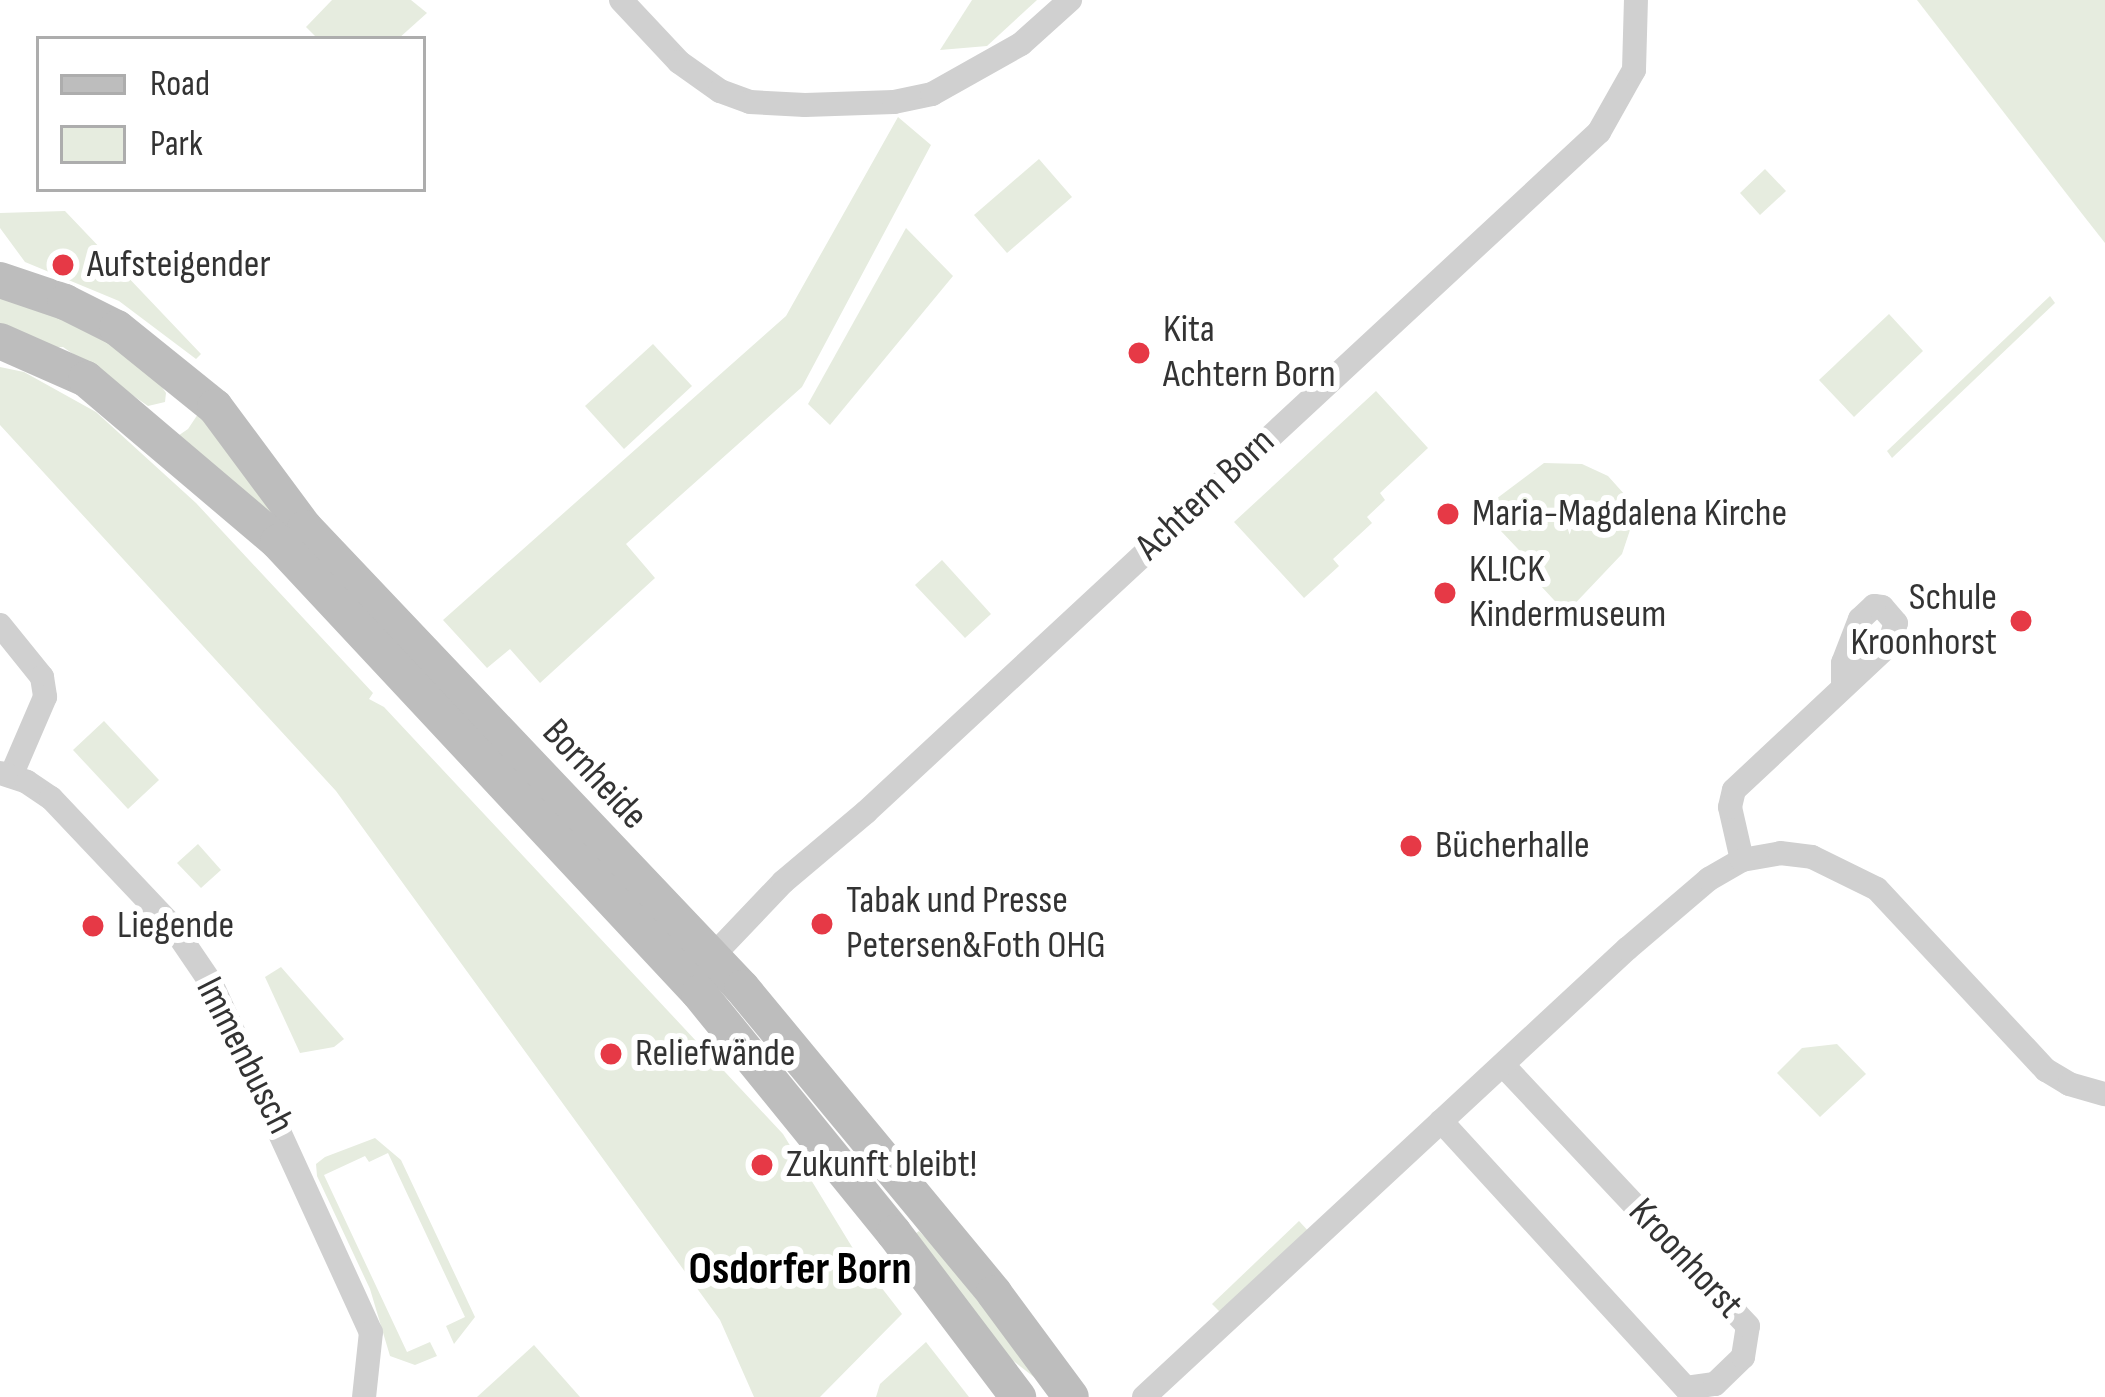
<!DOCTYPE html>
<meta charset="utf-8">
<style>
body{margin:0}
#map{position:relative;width:2105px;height:1397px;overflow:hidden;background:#fff;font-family:"Sofia Sans Condensed",sans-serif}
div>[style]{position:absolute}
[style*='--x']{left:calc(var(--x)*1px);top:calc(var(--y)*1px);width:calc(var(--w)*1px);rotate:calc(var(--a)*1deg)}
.green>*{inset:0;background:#e6ecdf}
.street>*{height:24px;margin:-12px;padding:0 12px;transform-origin:12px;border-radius:12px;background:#d0d0d0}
.secondary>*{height:36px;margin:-18px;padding:0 18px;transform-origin:18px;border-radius:18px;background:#bdbdbd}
.dots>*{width:33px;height:33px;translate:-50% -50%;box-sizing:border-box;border:6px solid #fff;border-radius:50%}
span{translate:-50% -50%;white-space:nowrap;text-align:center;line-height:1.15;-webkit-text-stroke:12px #fff;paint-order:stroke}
.poi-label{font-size:39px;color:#333}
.left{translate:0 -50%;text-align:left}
.right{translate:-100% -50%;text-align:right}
.street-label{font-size:39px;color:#333}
.quarter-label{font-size:45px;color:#000;font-weight:700}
.legend{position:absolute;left:36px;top:36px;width:390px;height:156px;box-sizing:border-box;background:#fff;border:3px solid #adadad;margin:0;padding:15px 21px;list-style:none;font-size:36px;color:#333}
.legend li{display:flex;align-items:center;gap:24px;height:60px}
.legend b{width:60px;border:3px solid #adadad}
</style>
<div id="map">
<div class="green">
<i style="clip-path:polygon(332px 0,411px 0,427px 13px,398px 39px,318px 39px,306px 27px)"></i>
<i style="clip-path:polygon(972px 0,1037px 0,987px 46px,940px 50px)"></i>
<i style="clip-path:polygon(1917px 0,2105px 0,2105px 243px,2083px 215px)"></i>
<i style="clip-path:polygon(898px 117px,931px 145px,802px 387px,626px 544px,655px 578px,540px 683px,510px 649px,487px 668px,443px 620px,786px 316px)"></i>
<i style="clip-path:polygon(1039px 159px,1072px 197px,1007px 253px,974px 215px)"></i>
<i style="clip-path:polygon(1765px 169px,1786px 191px,1760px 215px,1740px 193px)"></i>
<i style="clip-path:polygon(65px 211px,201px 354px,196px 359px,119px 301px,25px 262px,0 228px,0 213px)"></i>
<i style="clip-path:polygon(906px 228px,953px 276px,830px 425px,808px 404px)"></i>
<i style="clip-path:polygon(0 291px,71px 317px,153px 374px,166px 393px,165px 402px,148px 406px,63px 347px,39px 348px,0 333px)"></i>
<i style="clip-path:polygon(2050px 296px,2055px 303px,1892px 458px,1887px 451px)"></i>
<i style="clip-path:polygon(1889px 314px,1923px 351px,1854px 417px,1819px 380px)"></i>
<i style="clip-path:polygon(653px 344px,692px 386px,624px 449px,585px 406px)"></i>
<i style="clip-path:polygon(0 367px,24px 372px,96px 412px,196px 503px,373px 693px,369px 699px,384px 707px,783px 1134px,860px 1260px,902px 1314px,820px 1397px,754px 1397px,720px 1320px,336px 791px,0 425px)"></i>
<i style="clip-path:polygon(1376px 391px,1428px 448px,1380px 493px,1385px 500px,1367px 517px,1372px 523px,1333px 559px,1339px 566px,1304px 598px,1234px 522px)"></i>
<i style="clip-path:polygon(202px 408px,413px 655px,169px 442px,188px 429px)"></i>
<i style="clip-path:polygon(1544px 463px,1582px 464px,1608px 476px,1625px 495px,1631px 527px,1622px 554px,1566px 613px,1528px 572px,1534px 566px,1500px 530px,1506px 524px,1488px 505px)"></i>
<i style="clip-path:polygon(942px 560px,991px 614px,965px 638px,915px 585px)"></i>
<i style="clip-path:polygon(104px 721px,159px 780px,128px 809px,73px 750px)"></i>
<i style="clip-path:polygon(198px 844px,221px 870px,201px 888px,177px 863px)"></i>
<i style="clip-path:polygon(281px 967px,344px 1039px,334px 1047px,300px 1053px,265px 977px)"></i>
<i style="clip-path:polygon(1837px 1044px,1866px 1074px,1820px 1117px,1777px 1073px,1802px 1048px)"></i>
<i style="clip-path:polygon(375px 1138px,401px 1160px,475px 1317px,454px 1344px,446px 1326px,465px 1317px,388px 1153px,369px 1162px,365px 1156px,324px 1175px,407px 1352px,430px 1342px,437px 1356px,415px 1365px,390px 1356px,370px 1289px,317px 1176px,316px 1164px,325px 1157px)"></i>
<i style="clip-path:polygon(1299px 1221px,1311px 1234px,1222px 1314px,1212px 1304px)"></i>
<i style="clip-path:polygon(919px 1231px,940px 1253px,1044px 1385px,1011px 1359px,911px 1237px)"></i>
<i style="clip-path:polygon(926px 1342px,969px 1397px,876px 1397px,880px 1384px)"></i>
<i style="clip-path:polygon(534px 1345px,580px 1397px,477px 1397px)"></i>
</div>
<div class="street">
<i style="--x:621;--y:0;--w:85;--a:46.9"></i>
<i style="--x:679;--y:62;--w:50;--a:35.3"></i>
<i style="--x:720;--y:91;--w:32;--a:20"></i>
<i style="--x:750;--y:102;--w:55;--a:3.1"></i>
<i style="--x:805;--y:105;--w:89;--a:-1.9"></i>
<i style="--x:894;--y:102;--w:39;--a:-12"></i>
<i style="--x:932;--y:94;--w:102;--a:-29.3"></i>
<i style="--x:1021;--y:44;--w:66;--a:-41.9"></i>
<i style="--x:0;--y:625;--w:67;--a:51.1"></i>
<i style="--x:42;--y:677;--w:20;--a:81"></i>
<i style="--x:45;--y:697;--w:86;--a:113.3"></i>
<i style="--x:0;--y:773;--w:28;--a:18"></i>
<i style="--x:27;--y:782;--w:29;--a:34"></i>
<i style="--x:51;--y:798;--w:178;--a:46.6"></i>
<i style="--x:173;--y:927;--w:68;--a:55.8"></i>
<i style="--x:211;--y:983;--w:384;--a:65.4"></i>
<i style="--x:371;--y:1332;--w:65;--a:96.1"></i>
<i style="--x:1742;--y:860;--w:54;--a:-102.8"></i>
<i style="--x:1730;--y:807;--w:17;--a:-77"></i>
<i style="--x:1734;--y:790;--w:211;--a:-43.1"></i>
<i style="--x:1888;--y:646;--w:24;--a:-71"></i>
<i style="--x:1896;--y:623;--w:21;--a:-131"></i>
<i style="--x:1882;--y:607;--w:8;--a:-173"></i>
<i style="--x:1874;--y:606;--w:19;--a:137"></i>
<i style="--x:1860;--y:619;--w:47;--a:111.1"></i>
<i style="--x:1843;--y:663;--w:24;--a:90"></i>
<i style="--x:704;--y:965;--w:115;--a:-46.4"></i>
<i style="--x:783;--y:882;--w:109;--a:-40.1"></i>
<i style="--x:866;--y:812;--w:1000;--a:-42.85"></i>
<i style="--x:1599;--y:132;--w:71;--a:-60.6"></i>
<i style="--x:1634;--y:70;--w:70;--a:-88.4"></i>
<i style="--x:1441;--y:1121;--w:362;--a:47.5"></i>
<i style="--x:1686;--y:1388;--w:29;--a:-8"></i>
<i style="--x:1715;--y:1384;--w:39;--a:-44"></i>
<i style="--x:1743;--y:1357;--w:31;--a:-81"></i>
<i style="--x:1748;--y:1326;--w:358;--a:-133.2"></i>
<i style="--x:1144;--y:1397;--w:659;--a:-42.85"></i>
<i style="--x:1627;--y:949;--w:108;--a:-40.5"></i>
<i style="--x:1709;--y:879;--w:38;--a:-30"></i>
<i style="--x:1742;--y:860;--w:39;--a:-10"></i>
<i style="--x:1780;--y:853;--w:32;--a:7"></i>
<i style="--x:1812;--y:857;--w:72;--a:26.2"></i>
<i style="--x:1877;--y:889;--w:248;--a:47"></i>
<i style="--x:2046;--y:1070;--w:27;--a:31"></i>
<i style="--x:2069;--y:1084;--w:37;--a:16"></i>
</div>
<div class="secondary">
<i style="--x:0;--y:280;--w:69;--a:18.7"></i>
<i style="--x:65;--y:302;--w:58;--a:26.6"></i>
<i style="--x:117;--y:328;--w:126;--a:38.9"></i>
<i style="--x:215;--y:407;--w:151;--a:53.4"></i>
<i style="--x:305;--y:528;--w:634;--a:46.47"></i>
<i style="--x:742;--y:988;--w:396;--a:50.4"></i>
<i style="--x:994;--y:1293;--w:129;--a:53.5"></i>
<i style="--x:0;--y:341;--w:94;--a:23.8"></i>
<i style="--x:86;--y:379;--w:252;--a:40.3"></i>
<i style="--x:278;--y:542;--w:617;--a:46.97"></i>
<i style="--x:699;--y:993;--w:309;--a:50.9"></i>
<i style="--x:894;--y:1233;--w:206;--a:52.9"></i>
</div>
<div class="dots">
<i style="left:63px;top:265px;background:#e63946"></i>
<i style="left:1139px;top:353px;background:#e63946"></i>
<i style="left:1448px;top:514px;background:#e63946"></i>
<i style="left:1445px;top:593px;background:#e63946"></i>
<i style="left:2021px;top:621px;background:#e63946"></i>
<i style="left:1411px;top:846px;background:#e63946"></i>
<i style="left:822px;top:924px;background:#e63946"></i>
<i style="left:93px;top:926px;background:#e63946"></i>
<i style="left:611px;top:1054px;background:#e63946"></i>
<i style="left:762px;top:1165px;background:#e63946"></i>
</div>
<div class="poi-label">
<span class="left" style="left:87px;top:265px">Aufsteigender</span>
<span class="left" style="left:1163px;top:353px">Kita<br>Achtern Born</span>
<span class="left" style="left:1472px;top:514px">Maria-Magdalena Kirche</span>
<span class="left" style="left:1469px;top:593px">KL!CK<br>Kindermuseum</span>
<span class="right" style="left:1997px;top:621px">Schule<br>Kroonhorst</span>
<span class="left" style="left:1435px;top:846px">Bücherhalle</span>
<span class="left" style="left:846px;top:924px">Tabak und Presse<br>Petersen&amp;Foth OHG</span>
<span class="left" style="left:117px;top:926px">Liegende</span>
<span class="left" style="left:635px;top:1054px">Reliefwände</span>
<span class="left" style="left:786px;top:1165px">Zukunft bleibt!</span>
</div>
<div class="street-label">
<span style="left:1206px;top:495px;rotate:-43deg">Achtern Born</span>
<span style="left:594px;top:775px;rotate:47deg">Bornheide</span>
<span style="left:244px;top:1056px;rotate:63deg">Immenbusch</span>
<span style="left:1685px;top:1259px;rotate:47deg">Kroonhorst</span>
</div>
<div class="quarter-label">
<span style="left:800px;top:1270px">Osdorfer Born</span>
</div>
<ul class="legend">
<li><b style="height:15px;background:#bdbdbd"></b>Road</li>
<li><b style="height:33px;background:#e6ecdf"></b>Park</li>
</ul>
</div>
